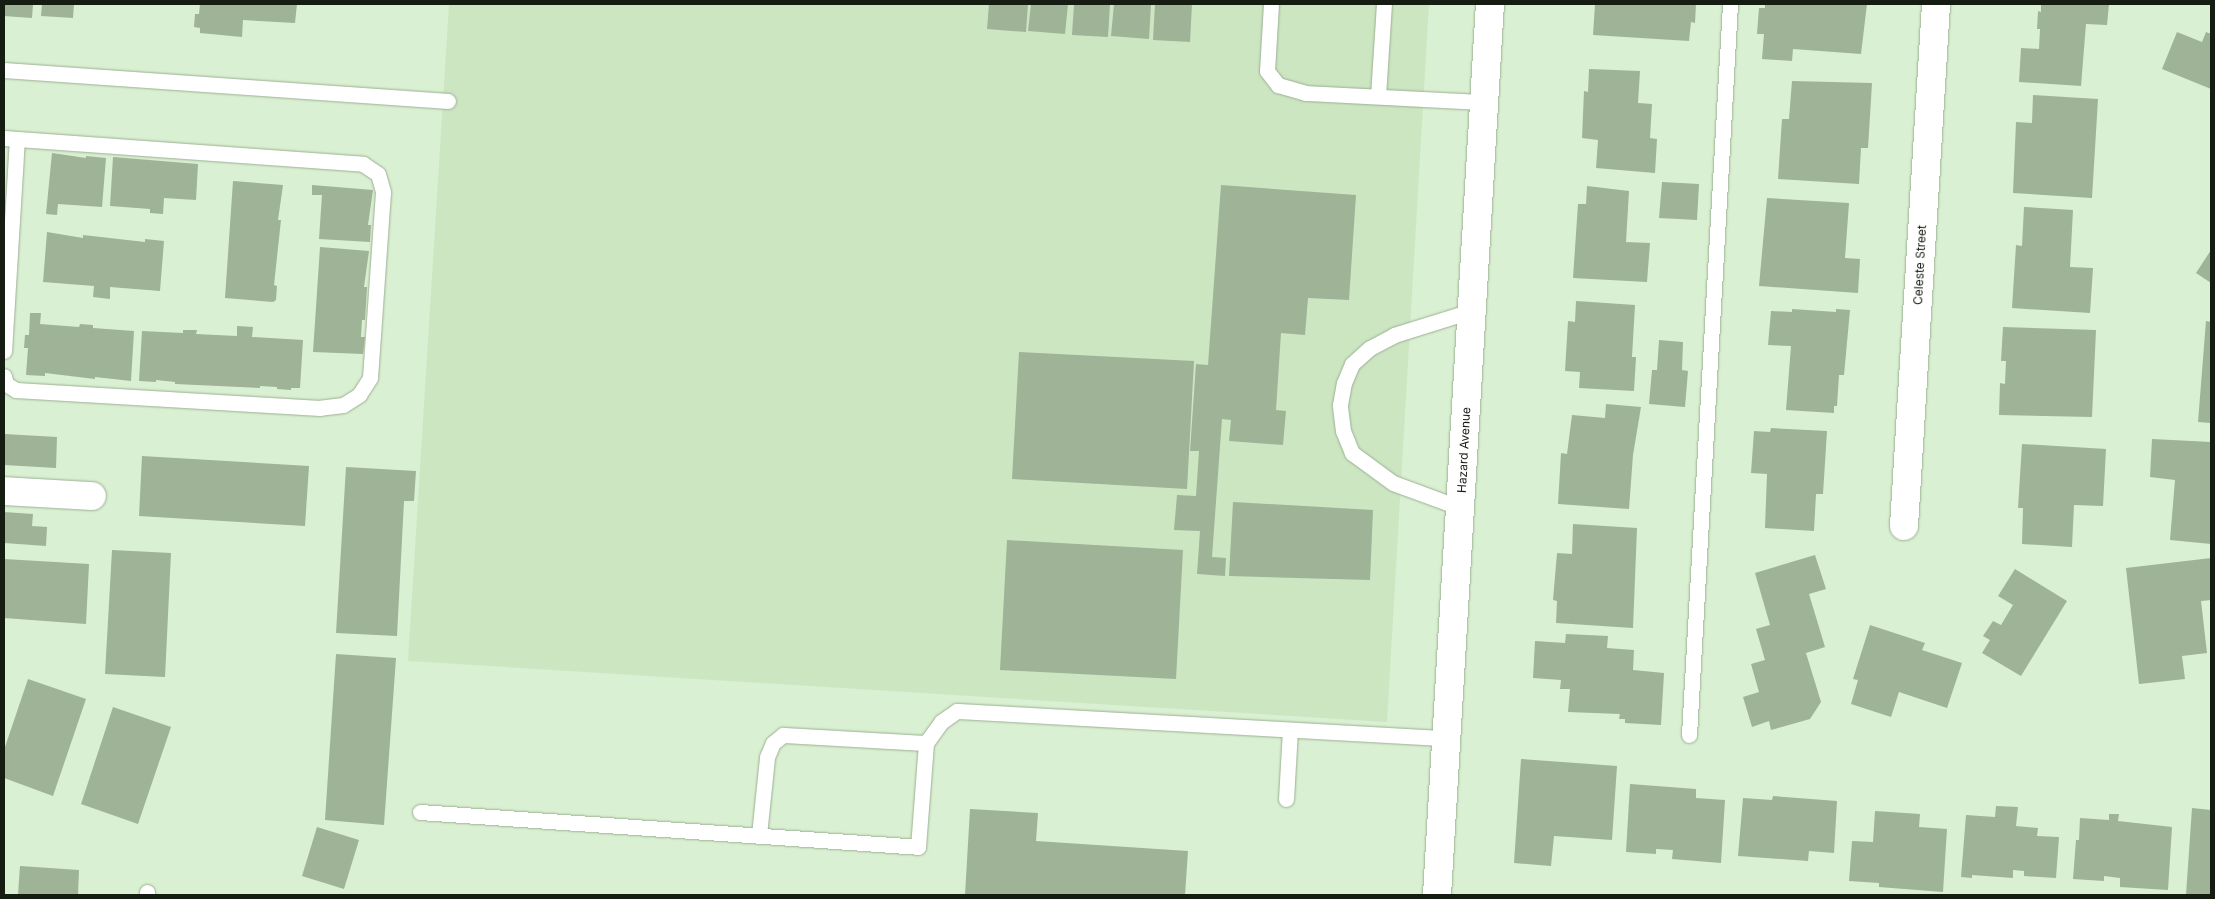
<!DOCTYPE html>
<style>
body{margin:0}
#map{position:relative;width:2215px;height:899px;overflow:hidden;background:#daf0d2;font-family:Inter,sans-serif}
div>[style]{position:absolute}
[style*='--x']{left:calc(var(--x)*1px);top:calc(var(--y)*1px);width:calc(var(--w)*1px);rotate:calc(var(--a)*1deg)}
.built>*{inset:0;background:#cce6c2}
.building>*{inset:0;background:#9fb397}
.roads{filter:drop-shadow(0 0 1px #9cb094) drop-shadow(0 0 1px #9cb094)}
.lane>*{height:15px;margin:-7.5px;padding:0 7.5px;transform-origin:7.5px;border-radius:7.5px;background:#fff}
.street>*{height:28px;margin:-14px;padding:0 14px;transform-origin:14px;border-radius:14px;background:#fff}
.secondary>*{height:28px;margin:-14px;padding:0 14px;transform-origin:14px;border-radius:14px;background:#fff}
span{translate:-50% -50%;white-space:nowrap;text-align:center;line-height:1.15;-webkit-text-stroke:4.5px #fff;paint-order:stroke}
.street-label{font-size:12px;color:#151c12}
.frame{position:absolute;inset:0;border:5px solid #151c12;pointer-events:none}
</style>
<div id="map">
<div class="built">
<i style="clip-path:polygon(449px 4px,1429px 4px,1387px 722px,408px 661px)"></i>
</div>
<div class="building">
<i style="clip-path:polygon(4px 4px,33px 4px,32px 18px,4px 16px)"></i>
<i style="clip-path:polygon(42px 4px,74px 4px,73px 18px,41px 16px)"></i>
<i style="clip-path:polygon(200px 4px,297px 4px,295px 23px,243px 20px,242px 37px,200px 33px,200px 28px,194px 27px,195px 14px,199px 14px)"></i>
<i style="clip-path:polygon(989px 4px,1028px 4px,1026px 32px,987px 29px)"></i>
<i style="clip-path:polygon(1031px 4px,1068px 4px,1065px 34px,1028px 31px)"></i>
<i style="clip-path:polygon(1074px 4px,1110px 4px,1108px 37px,1072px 35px)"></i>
<i style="clip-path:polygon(1114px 4px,1151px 4px,1149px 39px,1111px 36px)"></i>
<i style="clip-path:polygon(1155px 4px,1192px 4px,1190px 42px,1153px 40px)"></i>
<i style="clip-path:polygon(1595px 4px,1696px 4px,1695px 23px,1691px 22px,1689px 41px,1593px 35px)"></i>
<i style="clip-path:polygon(1765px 4px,1867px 4px,1861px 54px,1793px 49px,1792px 61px,1762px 59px,1764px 34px,1757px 34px,1759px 8px,1765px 8px)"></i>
<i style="clip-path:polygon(2041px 4px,2109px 4px,2107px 25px,2086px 24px,2081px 86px,2019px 82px,2021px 48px,2039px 49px,2040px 29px,2037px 29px,2038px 11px,2041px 12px)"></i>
<i style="clip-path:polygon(2177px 32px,2202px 42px,2206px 32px,2211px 34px,2211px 89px,2162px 69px)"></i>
<i style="clip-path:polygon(1589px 69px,1640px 71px,1638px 103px,1652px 104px,1650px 138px,1657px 139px,1655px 173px,1596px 168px,1598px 140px,1582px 138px,1584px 91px,1588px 92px)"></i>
<i style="clip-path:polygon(1792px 81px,1872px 83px,1868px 148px,1861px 148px,1859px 184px,1778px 179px,1782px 119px,1789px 119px)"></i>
<i style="clip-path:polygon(2033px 95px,2098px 99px,2092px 198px,2013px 193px,2016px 122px,2032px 123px)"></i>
<i style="clip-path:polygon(52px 153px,86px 158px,86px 156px,106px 158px,102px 207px,58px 204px,57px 215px,46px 214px)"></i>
<i style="clip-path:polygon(113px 157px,198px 164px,196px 200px,164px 198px,163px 214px,150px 213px,150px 209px,110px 206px)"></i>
<i style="clip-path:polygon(233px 181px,283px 185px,278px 220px,281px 220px,274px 285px,277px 286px,276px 300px,273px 302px,225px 298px)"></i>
<i style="clip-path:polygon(1662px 182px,1699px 184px,1697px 220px,1659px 218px)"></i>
<i style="clip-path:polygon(312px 185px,373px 190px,368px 225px,371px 225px,370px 242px,319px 239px,322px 195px,312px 195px)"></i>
<i style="clip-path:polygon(1221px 185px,1356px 195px,1349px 300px,1308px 298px,1305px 335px,1281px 333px,1276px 410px,1286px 411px,1283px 445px,1229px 441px,1231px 420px,1222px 419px,1212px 557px,1226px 558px,1225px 576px,1197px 574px,1200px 531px,1174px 530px,1177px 495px,1196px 496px,1199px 451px,1190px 451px,1196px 364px,1208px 365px)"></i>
<i style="clip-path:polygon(1587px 186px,1629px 191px,1626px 242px,1650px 243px,1647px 282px,1573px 278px,1578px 204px,1586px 204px)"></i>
<i style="clip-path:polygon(1767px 198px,1849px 203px,1845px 258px,1860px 259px,1858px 293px,1759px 286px)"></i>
<i style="clip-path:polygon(2024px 207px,2073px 210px,2070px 267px,2093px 268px,2090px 313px,2012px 308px,2016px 245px,2022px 246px)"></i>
<i style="clip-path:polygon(47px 232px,83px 238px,83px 235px,145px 242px,145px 239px,164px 241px,160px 291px,110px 287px,110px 299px,93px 297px,94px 286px,43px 282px)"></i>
<i style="clip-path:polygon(320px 247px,369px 251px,364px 287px,367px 287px,365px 320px,362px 320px,361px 337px,365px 337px,363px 354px,313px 352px)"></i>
<i style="clip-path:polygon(2211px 250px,2211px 283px,2196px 273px)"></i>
<i style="clip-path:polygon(1576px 301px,1635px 305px,1632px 357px,1636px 357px,1634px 391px,1579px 388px,1580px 372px,1565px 371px,1568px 321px,1575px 322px)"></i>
<i style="clip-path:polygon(1792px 309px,1836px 312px,1836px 309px,1850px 310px,1844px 375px,1839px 375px,1837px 406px,1834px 406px,1834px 413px,1786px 410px,1791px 346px,1768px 345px,1771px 311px,1792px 312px)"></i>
<i style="clip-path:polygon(30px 313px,41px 313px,40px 324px,79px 327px,80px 324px,93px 325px,93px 328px,134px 331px,131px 381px,95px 377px,95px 379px,45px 373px,45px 376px,26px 375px,28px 348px,24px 348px,25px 335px,29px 335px)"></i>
<i style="clip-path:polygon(2206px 321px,2211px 322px,2211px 423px,2198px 422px)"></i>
<i style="clip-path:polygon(237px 326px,253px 327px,252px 337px,303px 340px,300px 388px,291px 388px,291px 390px,277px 389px,277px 387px,260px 386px,260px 388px,175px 384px,175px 382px,156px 380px,156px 382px,139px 381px,142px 331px,183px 333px,183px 330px,197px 330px,196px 334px,237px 336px)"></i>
<i style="clip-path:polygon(2003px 327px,2096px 330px,2092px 417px,1999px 415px,2000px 383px,2005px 384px,2006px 361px,2001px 361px)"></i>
<i style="clip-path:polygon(1659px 340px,1683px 342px,1682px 370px,1688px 371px,1685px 407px,1649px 404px,1652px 370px,1657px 370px)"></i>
<i style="clip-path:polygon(1019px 352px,1194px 361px,1187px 489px,1012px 479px)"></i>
<i style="clip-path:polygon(1606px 404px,1641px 407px,1633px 455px,1629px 509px,1558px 504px,1561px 453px,1567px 454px,1572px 415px,1605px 418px)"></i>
<i style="clip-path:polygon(1771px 428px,1827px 431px,1823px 494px,1816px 494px,1814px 531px,1765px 528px,1767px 474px,1751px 473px,1754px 431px,1770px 432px)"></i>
<i style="clip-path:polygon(4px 434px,57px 437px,56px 468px,4px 465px)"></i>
<i style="clip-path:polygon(2152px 439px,2211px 442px,2211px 544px,2170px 540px,2175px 480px,2150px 477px)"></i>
<i style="clip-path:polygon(2022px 444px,2106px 449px,2103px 506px,2074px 505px,2072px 547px,2022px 544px,2023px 508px,2018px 508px)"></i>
<i style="clip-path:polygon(142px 456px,309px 466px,305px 526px,139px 516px)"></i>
<i style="clip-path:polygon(346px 467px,416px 471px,414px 501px,404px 501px,397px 636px,336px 633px)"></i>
<i style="clip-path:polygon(1233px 502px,1373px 510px,1370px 580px,1229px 576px)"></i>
<i style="clip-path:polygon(4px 512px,33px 514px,32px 526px,47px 527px,46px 546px,4px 543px)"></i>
<i style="clip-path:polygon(1573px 524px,1637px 528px,1633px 628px,1556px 623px,1557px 601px,1553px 600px,1557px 553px,1572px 554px)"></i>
<i style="clip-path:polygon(1007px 540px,1183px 550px,1176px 679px,1000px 670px)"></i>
<i style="clip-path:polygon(112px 550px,171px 553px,165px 677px,105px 674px)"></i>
<i style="clip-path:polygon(1815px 555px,1826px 589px,1809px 594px,1825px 647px,1806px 653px,1821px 702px,1810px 719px,1771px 730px,1769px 721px,1752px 727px,1743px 697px,1759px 692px,1751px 664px,1765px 660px,1756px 629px,1770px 625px,1755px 573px)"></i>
<i style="clip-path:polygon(2211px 558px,2211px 600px,2201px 601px,2207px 653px,2182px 656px,2185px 679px,2139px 684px,2126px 568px)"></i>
<i style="clip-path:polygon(4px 559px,89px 564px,86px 624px,4px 618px)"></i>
<i style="clip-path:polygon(2015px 569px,2067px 601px,2021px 676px,1982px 653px,1990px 640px,1983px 636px,1993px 621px,2001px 625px,2013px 605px,1998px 596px)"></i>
<i style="clip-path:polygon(1870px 625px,1925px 643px,1922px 650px,1962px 663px,1947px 708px,1899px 692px,1891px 717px,1851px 704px,1858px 680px,1853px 679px)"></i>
<i style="clip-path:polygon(1566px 634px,1608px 636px,1607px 648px,1634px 650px,1633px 670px,1664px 673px,1661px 725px,1625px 723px,1625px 719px,1619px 719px,1620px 714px,1568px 712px,1570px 689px,1560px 689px,1561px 680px,1533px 678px,1535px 641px,1565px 643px)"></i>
<i style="clip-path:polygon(336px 654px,396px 658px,384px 825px,325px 820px)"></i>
<i style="clip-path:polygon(28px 679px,86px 699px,53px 796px,4px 778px,4px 750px)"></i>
<i style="clip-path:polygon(113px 707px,171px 727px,138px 824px,81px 804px)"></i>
<i style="clip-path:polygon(1521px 759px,1617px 766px,1612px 840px,1554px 836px,1551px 866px,1514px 863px)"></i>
<i style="clip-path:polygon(1630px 784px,1696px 789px,1696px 798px,1725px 800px,1721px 863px,1672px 859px,1673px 850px,1656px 849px,1656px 854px,1626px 852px)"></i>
<i style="clip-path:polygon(1773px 796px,1837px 801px,1834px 853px,1809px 851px,1808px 861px,1738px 856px,1743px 798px,1772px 800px)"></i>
<i style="clip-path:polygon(1996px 806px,2018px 807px,2016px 826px,2038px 828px,2037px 836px,2059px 837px,2056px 878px,2024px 876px,2024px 871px,2013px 870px,2013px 878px,1972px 875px,1972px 878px,1961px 877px,1966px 815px,1995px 817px)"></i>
<i style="clip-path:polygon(2192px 808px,2211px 810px,2211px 895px,2186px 895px)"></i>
<i style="clip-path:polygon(970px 809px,1038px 813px,1036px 841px,1188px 851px,1185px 895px,965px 895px)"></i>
<i style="clip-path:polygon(1875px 811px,1920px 814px,1919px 827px,1947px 829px,1943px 892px,1879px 887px,1879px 883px,1849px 881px,1852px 841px,1873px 842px)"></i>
<i style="clip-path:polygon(2109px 814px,2119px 814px,2118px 821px,2172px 827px,2168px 890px,2120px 887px,2120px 878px,2104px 876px,2104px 881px,2073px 879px,2076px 840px,2079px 840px,2080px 818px,2109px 820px)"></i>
<i style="clip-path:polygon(317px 827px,359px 840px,344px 889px,302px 876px)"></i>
<i style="clip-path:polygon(20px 866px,79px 870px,78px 895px,18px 895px)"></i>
</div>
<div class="roads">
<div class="lane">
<i style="--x:1271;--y:4;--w:67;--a:93.4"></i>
<i style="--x:1267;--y:71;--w:18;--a:52"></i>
<i style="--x:1278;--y:85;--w:29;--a:16"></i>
<i style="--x:1306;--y:93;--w:178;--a:2.9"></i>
<i style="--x:4;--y:70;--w:445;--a:4"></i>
<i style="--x:1378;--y:96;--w:92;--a:-86.3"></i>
<i style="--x:4;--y:138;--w:360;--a:4.1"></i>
<i style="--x:363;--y:164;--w:18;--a:34"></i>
<i style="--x:378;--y:174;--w:19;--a:74"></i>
<i style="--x:383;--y:192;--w:186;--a:94"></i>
<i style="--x:370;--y:378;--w:20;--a:123"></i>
<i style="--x:359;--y:395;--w:19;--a:148"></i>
<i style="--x:343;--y:405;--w:23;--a:173"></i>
<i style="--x:320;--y:408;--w:305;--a:-176.6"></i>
<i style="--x:16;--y:390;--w:12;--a:-149"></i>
<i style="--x:6;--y:384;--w:8;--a:-104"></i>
<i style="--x:4;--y:351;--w:212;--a:-86.5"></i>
<i style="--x:1461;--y:508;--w:72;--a:-159.8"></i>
<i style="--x:1393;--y:483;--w:51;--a:-143.8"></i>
<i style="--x:1352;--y:453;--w:24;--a:-112"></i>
<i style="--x:1343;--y:431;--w:26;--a:-97"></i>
<i style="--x:1340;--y:405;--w:22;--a:-80"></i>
<i style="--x:1344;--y:383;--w:21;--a:-67"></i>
<i style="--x:1352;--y:364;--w:24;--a:-42"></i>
<i style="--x:1370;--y:348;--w:27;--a:-28"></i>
<i style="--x:1394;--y:335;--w:81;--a:-17.3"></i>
<i style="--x:1689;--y:735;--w:732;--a:-86.79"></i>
<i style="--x:1286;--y:799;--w:69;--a:-86.7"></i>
<i style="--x:420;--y:812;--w:499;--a:4"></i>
<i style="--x:918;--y:847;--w:104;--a:-85.6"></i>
<i style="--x:926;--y:743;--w:26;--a:-54"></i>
<i style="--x:941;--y:722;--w:19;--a:-35"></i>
<i style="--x:957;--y:711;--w:491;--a:3.2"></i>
<i style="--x:759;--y:835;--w:78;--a:-84.1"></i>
<i style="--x:767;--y:757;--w:15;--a:-67"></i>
<i style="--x:773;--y:743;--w:13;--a:-39"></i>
<i style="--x:783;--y:735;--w:143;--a:3.2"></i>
<i style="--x:147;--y:895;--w:3;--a:-90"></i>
</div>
<div class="street">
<i style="--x:4;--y:491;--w:88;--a:3.3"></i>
<i style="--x:1904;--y:526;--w:523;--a:-86.49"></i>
</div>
<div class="secondary">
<i style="--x:1437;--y:895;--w:893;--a:-86.6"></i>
</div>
</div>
<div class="street-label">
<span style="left:1920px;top:265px;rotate:-87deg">Celeste Street</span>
<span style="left:1464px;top:450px;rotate:-87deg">Hazard Avenue</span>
</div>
<div class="frame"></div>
</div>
